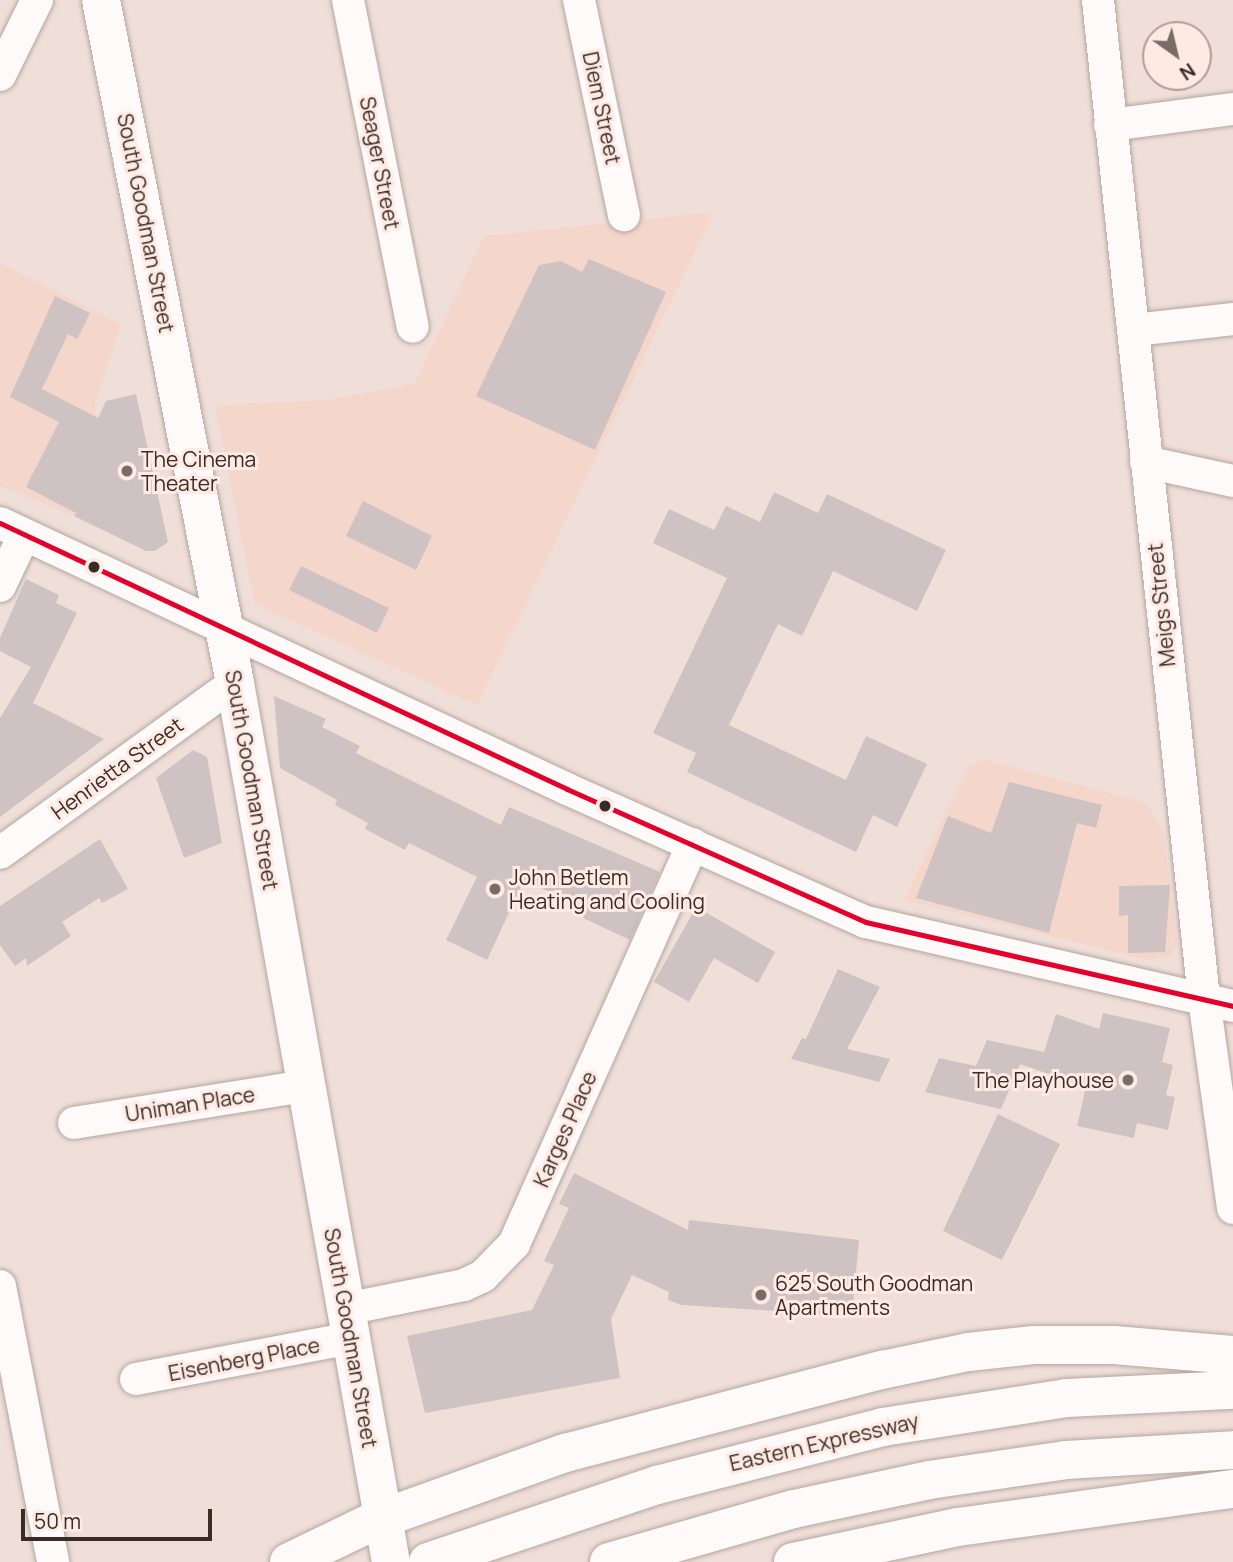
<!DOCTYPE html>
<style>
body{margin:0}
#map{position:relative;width:1233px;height:1562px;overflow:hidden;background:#f0dfd8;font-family:Manrope,sans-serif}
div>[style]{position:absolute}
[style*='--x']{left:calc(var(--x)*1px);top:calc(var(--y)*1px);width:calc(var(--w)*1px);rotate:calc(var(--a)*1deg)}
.built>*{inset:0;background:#f4d6cb}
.building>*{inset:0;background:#cfc2c3}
.roads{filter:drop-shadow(0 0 2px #b3a6a1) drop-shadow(0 0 2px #b3a6a1)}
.minor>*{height:32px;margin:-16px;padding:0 16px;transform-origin:16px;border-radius:16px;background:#fdfaf9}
.major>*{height:38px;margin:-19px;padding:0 19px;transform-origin:19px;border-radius:19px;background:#fdfaf9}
.highway>*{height:38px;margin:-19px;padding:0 19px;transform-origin:19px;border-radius:19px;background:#fdfaf9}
.bus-1>*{height:5px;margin:-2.5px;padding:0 2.5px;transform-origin:2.5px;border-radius:2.5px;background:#e4002b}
.dots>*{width:19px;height:19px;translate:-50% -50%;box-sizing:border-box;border:4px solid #feeae3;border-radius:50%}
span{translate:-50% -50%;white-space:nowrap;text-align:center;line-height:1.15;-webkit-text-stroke:6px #feeae3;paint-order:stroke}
.street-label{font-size:21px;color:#392c28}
.poi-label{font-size:21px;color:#392c28}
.left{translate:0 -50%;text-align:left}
.right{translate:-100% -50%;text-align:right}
.north{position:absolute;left:1142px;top:21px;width:70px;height:70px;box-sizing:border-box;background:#feeae3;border:2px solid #af9e98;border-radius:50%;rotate:146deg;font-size:19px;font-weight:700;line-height:28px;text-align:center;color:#392c28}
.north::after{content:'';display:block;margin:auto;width:24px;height:32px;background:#796b66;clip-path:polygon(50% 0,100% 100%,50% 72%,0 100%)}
.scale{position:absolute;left:21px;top:1509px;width:191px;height:32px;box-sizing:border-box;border:4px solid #392c28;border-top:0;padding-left:9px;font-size:21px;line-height:24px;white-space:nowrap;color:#392c28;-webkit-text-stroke:5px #feeae3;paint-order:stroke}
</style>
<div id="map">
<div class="built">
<i style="clip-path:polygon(714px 212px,477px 705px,255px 604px,215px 405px,328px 400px,415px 383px,484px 236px)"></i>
<i style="clip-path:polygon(0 263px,121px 325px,95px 404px,102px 459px,74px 516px,0 486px)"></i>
<i style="clip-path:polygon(986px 760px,1147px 803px,1164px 834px,1177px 945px,1170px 956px,1149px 960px,904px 900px,968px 767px)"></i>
</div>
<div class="building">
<i style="clip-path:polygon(589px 259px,666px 292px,595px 450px,476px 396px,539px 265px,561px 261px,582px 272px)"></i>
<i style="clip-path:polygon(55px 296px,90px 313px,77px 339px,68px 334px,42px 389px,98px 418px,106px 401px,136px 394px,168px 542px,155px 551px,146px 551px,74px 516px,76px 513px,26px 487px,59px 422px,10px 397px)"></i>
<i style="clip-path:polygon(774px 492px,818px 513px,827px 494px,946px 550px,917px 611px,833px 571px,802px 636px,778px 624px,729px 725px,846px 780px,866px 736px,927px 764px,897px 827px,873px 815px,856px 852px,687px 772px,696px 753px,653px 733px,727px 578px,653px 543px,669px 509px,714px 530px,726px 506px,760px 522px)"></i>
<i style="clip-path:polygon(363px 501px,432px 536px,416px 570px,346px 536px)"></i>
<i style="clip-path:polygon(301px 566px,389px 608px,377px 633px,289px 590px)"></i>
<i style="clip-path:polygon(26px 579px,59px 595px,56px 603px,77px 613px,33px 703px,104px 739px,0 817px,0 718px,31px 667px,0 651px,0 638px)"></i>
<i style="clip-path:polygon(274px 696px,326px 719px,322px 727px,360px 746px,356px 753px,501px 825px,509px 807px,660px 872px,630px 940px,583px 918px,587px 909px,524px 880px,487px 960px,446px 940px,477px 877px,409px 843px,405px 850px,365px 829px,368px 823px,335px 805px,337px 800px,280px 768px)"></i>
<i style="clip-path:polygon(193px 750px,207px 757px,222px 843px,184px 858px,156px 778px)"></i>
<i style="clip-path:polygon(1009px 782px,1102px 805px,1096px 828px,1077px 823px,1049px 933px,916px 898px,948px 816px,991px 833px)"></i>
<i style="clip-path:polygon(100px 839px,128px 889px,102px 903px,99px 898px,62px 922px,71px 936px,27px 966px,26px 958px,15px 966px,0 945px,0 906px)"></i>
<i style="clip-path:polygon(1170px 885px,1165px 952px,1128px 953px,1128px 915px,1119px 916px,1119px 886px)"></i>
<i style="clip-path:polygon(696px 907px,775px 952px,758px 983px,714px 958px,689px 1002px,654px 982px)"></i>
<i style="clip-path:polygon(838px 969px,880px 987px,847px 1049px,890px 1059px,879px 1082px,791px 1059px,802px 1038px,806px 1039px)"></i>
<i style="clip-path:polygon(1103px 1013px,1170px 1028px,1162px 1062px,1173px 1065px,1166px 1095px,1175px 1097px,1168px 1130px,1137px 1123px,1134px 1138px,1077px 1126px,1086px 1087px,1020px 1064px,1001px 1109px,925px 1092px,939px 1058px,976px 1066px,987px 1040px,1044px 1052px,1056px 1014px,1099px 1029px)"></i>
<i style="clip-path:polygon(998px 1114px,1060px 1144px,1002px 1260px,943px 1231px)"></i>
<i style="clip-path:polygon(574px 1173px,688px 1230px,689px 1220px,859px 1240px,852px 1316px,681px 1305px,668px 1300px,669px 1292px,632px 1275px,611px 1319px,620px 1378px,425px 1413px,407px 1336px,532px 1310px,554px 1265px,544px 1261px,569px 1208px,559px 1204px)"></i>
</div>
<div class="roads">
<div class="minor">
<i style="--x:348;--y:0;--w:333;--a:78.8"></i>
<i style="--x:579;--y:0;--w:220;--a:78.2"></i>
<i style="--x:1098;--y:0;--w:1005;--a:83.94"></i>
<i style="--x:1204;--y:999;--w:211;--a:82.1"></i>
<i style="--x:0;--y:75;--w:84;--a:-63.7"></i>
<i style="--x:1110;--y:125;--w:124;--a:-7.4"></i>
<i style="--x:1134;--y:330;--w:100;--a:-6.3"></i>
<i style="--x:1146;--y:462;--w:89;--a:12.3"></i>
<i style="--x:0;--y:523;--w:626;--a:25.13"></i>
<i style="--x:567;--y:789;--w:327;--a:24"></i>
<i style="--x:866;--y:922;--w:376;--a:12.9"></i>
<i style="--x:0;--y:586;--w:56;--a:-64.8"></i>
<i style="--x:0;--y:853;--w:290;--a:-35.9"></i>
<i style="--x:74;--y:1123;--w:235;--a:-9.1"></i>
<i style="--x:0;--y:1286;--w:281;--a:79.1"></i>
<i style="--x:346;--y:1309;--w:120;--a:-11.5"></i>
<i style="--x:464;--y:1285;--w:21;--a:-25"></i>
<i style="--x:483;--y:1276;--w:45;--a:-45.9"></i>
<i style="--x:514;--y:1244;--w:438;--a:-65.9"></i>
<i style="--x:136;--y:1379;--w:219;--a:-10.8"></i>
</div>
<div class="major">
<i style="--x:101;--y:0;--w:696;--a:78.9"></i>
<i style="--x:235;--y:683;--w:893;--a:79.94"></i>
</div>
<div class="highway">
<i style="--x:289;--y:1562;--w:92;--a:-25.7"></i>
<i style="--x:372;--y:1522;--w:205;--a:-19.7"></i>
<i style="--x:565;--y:1453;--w:328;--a:-14.7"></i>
<i style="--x:882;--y:1370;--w:88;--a:-11.8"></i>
<i style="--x:968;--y:1352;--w:66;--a:-6.1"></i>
<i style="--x:1034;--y:1345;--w:80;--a:0"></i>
<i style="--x:1114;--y:1345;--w:119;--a:4.8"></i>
<i style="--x:428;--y:1562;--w:242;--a:-18.6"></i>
<i style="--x:657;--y:1485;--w:233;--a:-14.4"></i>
<i style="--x:883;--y:1427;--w:186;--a:-9"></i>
<i style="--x:1067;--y:1398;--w:166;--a:-2.8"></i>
<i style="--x:609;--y:1562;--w:192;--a:-16"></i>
<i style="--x:794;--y:1509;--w:138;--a:-12.1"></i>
<i style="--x:929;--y:1480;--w:138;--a:-8.3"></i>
<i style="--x:1066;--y:1460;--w:167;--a:-3.4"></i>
<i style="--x:793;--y:1562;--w:169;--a:-12"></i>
<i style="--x:958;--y:1527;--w:278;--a:-7.9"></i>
</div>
</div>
<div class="bus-1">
<i style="--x:0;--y:523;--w:626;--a:25.13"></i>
<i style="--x:567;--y:789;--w:327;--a:24"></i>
<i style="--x:866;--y:922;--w:376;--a:12.9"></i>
</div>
<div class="dots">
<i style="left:127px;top:471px;background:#796b66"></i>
<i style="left:94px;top:567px;background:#392c28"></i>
<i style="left:605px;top:806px;background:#392c28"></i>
<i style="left:495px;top:889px;background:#796b66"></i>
<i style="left:1128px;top:1080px;background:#796b66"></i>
<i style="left:761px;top:1295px;background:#796b66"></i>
</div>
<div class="street-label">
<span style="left:602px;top:108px;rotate:78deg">Diem Street</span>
<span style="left:380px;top:163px;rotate:79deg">Seager Street</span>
<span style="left:146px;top:223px;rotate:79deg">South Goodman Street</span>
<span style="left:1161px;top:605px;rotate:-96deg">Meigs Street</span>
<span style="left:117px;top:768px;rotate:-36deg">Henrietta Street</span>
<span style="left:252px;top:780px;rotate:80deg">South Goodman Street</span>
<span style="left:190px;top:1104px;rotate:-9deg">Uniman Place</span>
<span style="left:565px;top:1129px;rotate:-66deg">Karges Place</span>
<span style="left:351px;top:1338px;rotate:80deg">South Goodman Street</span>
<span style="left:244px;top:1359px;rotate:-11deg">Eisenberg Place</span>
<span style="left:824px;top:1442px;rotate:-13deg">Eastern Expressway</span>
</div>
<div class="poi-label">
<span class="left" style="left:141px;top:471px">The Cinema<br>Theater</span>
<span class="left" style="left:509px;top:889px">John Betlem<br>Heating and Cooling</span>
<span class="right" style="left:1114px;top:1080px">The Playhouse</span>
<span class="left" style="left:775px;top:1295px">625 South Goodman<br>Apartments</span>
</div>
<div class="north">N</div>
<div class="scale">50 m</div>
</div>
